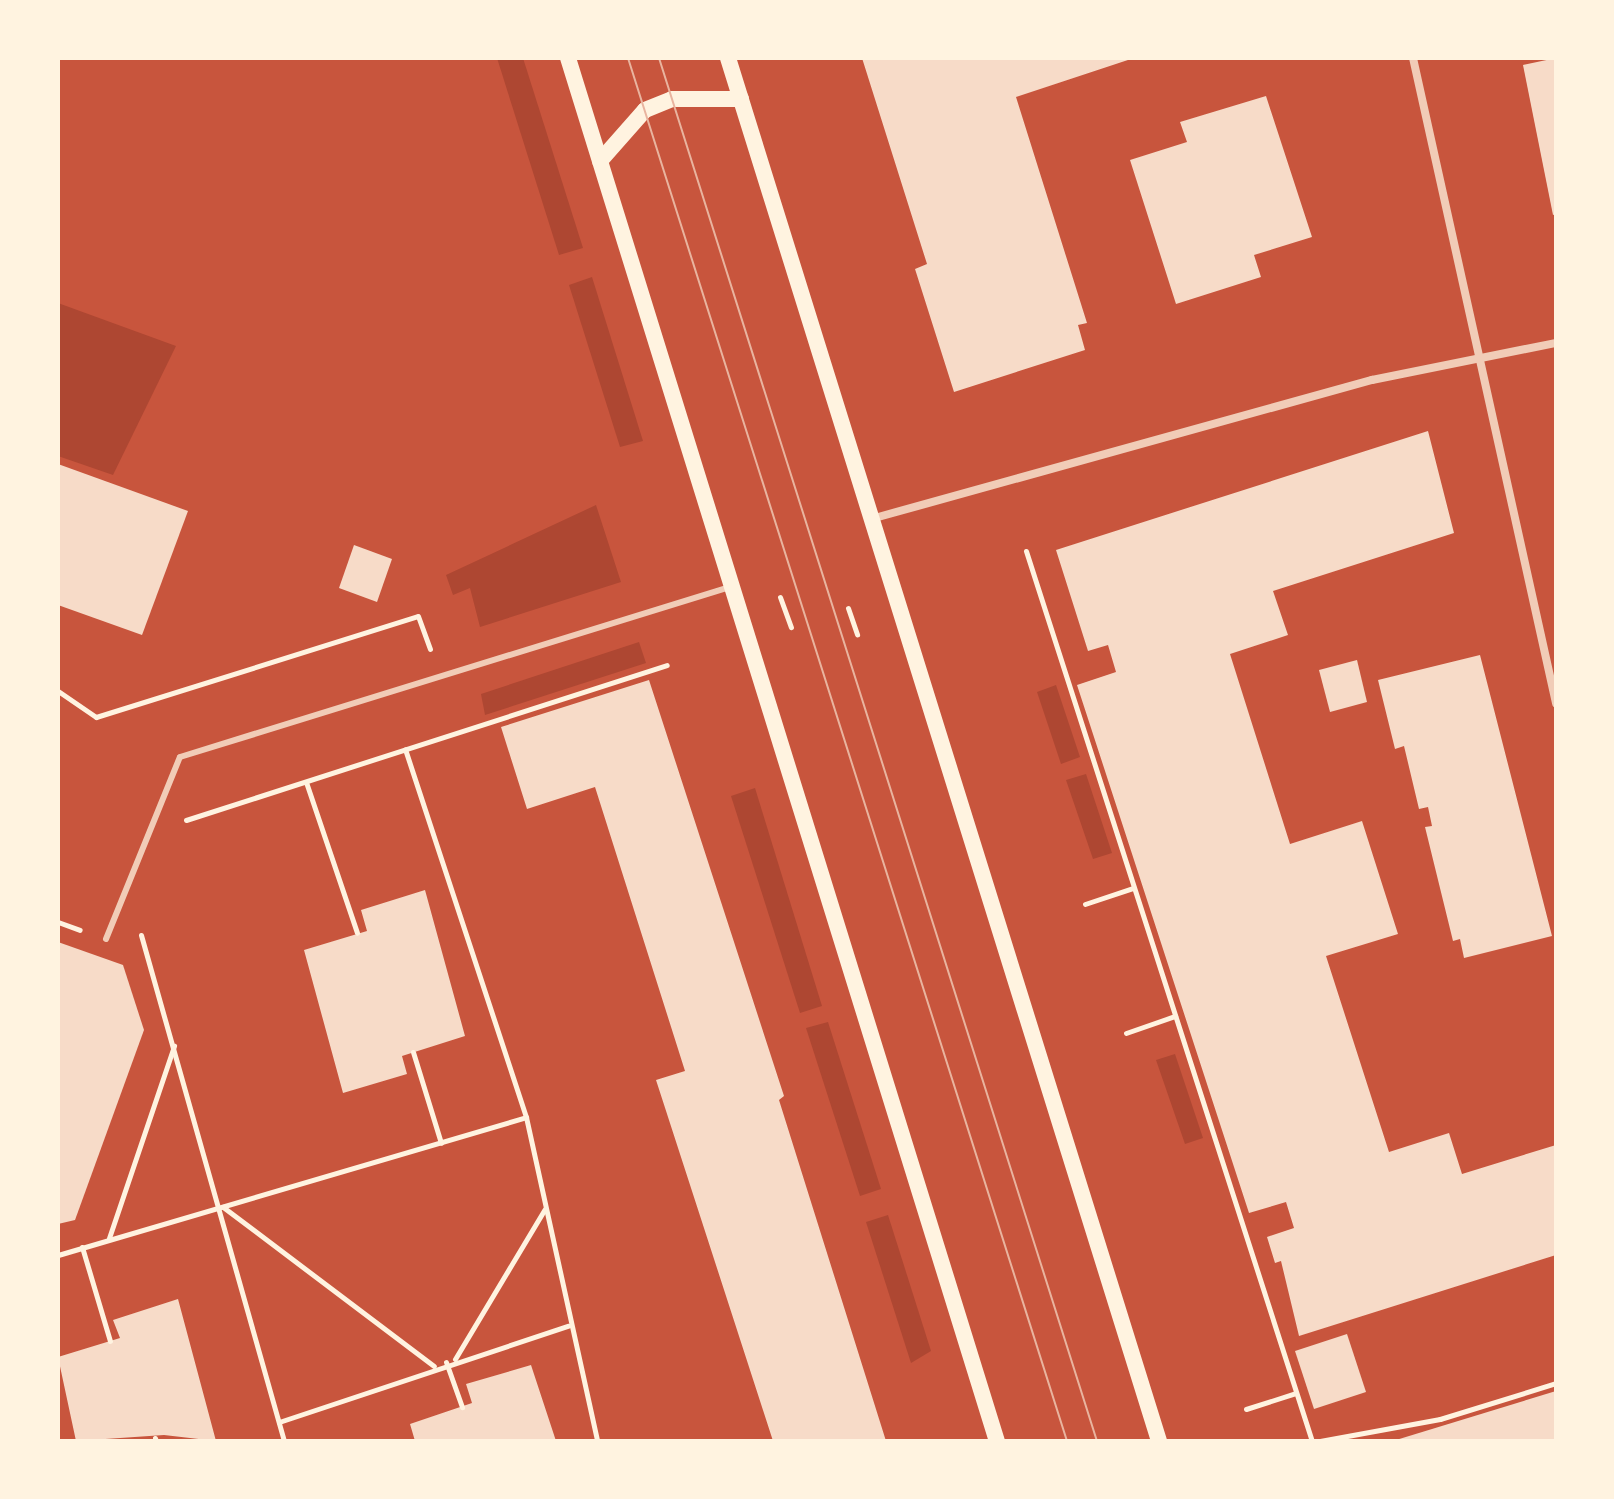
<!DOCTYPE html>
<style>
body{margin:0}
#map{position:relative;width:1614px;height:1499px;overflow:hidden;background:#c8553d;font-family:"Zilla Slab",serif}
div>[style]{position:absolute}
[style*='--x']{left:calc(var(--x)*1px);top:calc(var(--y)*1px);width:calc(var(--w)*1px);rotate:calc(var(--a)*1deg)}
.green>*{inset:0;background:#ae4732}
.building>*{inset:0;background:#f7dbc8}
.path>*{height:5px;margin:-2.5px;padding:0 2.5px;transform-origin:2.5px;border-radius:2.5px;background:#fff3e0}
.service>*{height:6px;margin:-3px;padding:0 3px;transform-origin:3px;border-radius:3px;background:#f1ccb7}
.minor>*{height:8px;margin:-4px;padding:0 4px;transform-origin:4px;border-radius:4px;background:#f1ccb7}
.secondary>*{height:16px;margin:-8px;padding:0 8px;transform-origin:8px;border-radius:8px;background:#fff3e0}
.tram>*{height:2px;margin:-1px;padding:0 1px;transform-origin:1px;border-radius:1px;background:#e9b49f}
span{translate:-50% -50%;white-space:nowrap;text-align:center;line-height:1.15;-webkit-text-stroke:6px #fff3e0;paint-order:stroke}
.frame{position:absolute;inset:0;border:60px solid #fff3e0;pointer-events:none}
</style>
<div id="map">
<div class="green">
<i style="clip-path:polygon(497px 58px,523px 58px,583px 248px,559px 255px)"></i>
<i style="clip-path:polygon(592px 277px,643px 441px,620px 447px,569px 285px)"></i>
<i style="clip-path:polygon(58px 303px,176px 346px,113px 475px,58px 456px)"></i>
<i style="clip-path:polygon(596px 505px,621px 582px,480px 627px,470px 588px,453px 595px,446px 575px)"></i>
<i style="clip-path:polygon(639px 642px,646px 663px,485px 715px,481px 694px)"></i>
<i style="clip-path:polygon(1056px 685px,1080px 757px,1061px 764px,1037px 692px)"></i>
<i style="clip-path:polygon(1086px 774px,1112px 853px,1093px 859px,1066px 780px)"></i>
<i style="clip-path:polygon(755px 788px,822px 1006px,800px 1013px,731px 796px)"></i>
<i style="clip-path:polygon(828px 1022px,881px 1189px,860px 1196px,806px 1028px)"></i>
<i style="clip-path:polygon(1175px 1054px,1203px 1138px,1185px 1144px,1156px 1060px)"></i>
<i style="clip-path:polygon(888px 1215px,931px 1351px,911px 1363px,866px 1222px)"></i>
</div>
<div class="building">
<i style="clip-path:polygon(862px 58px,1134px 58px,1016px 97px,1087px 323px,1078px 325px,1085px 350px,954px 392px,915px 269px,927px 264px)"></i>
<i style="clip-path:polygon(1556px 58px,1556px 214px,1553px 215px,1523px 65px)"></i>
<i style="clip-path:polygon(1266px 96px,1312px 237px,1254px 255px,1261px 277px,1176px 304px,1130px 160px,1187px 142px,1180px 122px)"></i>
<i style="clip-path:polygon(1428px 431px,1454px 533px,1273px 591px,1288px 635px,1230px 654px,1290px 844px,1362px 821px,1398px 934px,1326px 956px,1389px 1152px,1449px 1133px,1462px 1174px,1556px 1145px,1556px 1255px,1299px 1336px,1281px 1261px,1275px 1263px,1267px 1237px,1294px 1228px,1286px 1202px,1249px 1213px,1077px 685px,1116px 672px,1108px 645px,1088px 651px,1056px 550px)"></i>
<i style="clip-path:polygon(58px 464px,188px 511px,142px 635px,58px 605px)"></i>
<i style="clip-path:polygon(354px 545px,392px 559px,377px 602px,339px 588px)"></i>
<i style="clip-path:polygon(1480px 655px,1552px 936px,1464px 958px,1460px 939px,1453px 941px,1425px 827px,1432px 826px,1428px 807px,1419px 809px,1404px 746px,1395px 749px,1378px 680px)"></i>
<i style="clip-path:polygon(1357px 660px,1367px 702px,1330px 712px,1319px 670px)"></i>
<i style="clip-path:polygon(649px 680px,784px 1096px,779px 1100px,886px 1441px,773px 1441px,656px 1080px,685px 1071px,595px 787px,527px 809px,501px 727px)"></i>
<i style="clip-path:polygon(425px 890px,465px 1036px,402px 1056px,407px 1074px,343px 1093px,304px 950px,367px 931px,361px 910px)"></i>
<i style="clip-path:polygon(58px 942px,123px 965px,144px 1030px,75px 1220px,58px 1224px)"></i>
<i style="clip-path:polygon(178px 1299px,216px 1441px,164px 1435px,76px 1441px,58px 1357px,120px 1338px,113px 1320px)"></i>
<i style="clip-path:polygon(1347px 1334px,1366px 1392px,1314px 1409px,1295px 1351px)"></i>
<i style="clip-path:polygon(531px 1365px,556px 1441px,415px 1441px,410px 1424px,472px 1403px,466px 1384px)"></i>
<i style="clip-path:polygon(1556px 1391px,1556px 1441px,1396px 1441px,1396px 1440px)"></i>
</div>
<div class="path">
<i style="--x:1026;--y:551;--w:935;--a:72.19"></i>
<i style="--x:780;--y:597;--w:32;--a:70"></i>
<i style="--x:848;--y:608;--w:28;--a:71"></i>
<i style="--x:58;--y:691;--w:46;--a:34.4"></i>
<i style="--x:96;--y:717;--w:337;--a:-17.4"></i>
<i style="--x:418;--y:616;--w:35;--a:70"></i>
<i style="--x:306;--y:782;--w:159;--a:71.3"></i>
<i style="--x:186;--y:820;--w:505;--a:-17.86"></i>
<i style="--x:1085;--y:904;--w:51;--a:-18.4"></i>
<i style="--x:58;--y:922;--w:23;--a:20"></i>
<i style="--x:141;--y:935;--w:526;--a:74.22"></i>
<i style="--x:1126;--y:1033;--w:52;--a:-19.1"></i>
<i style="--x:413;--y:1052;--w:95;--a:72.9"></i>
<i style="--x:526;--y:1117;--w:332;--a:77.6"></i>
<i style="--x:223;--y:1207;--w:264;--a:37"></i>
<i style="--x:109;--y:1238;--w:203;--a:-71.3"></i>
<i style="--x:82;--y:1247;--w:98;--a:73.4"></i>
<i style="--x:58;--y:1255;--w:488;--a:-16.4"></i>
<i style="--x:526;--y:1117;--w:387;--a:-108.2"></i>
<i style="--x:455;--y:1359;--w:174;--a:-59.1"></i>
<i style="--x:446;--y:1362;--w:48;--a:70.4"></i>
<i style="--x:1246;--y:1409;--w:52;--a:-17.7"></i>
<i style="--x:279;--y:1422;--w:305;--a:-18.4"></i>
<i style="--x:155;--y:1438;--w:3;--a:72"></i>
<i style="--x:1320;--y:1441;--w:122;--a:-10.4"></i>
<i style="--x:1440;--y:1419;--w:121;--a:-17.2"></i>
</div>
<div class="service">
<i style="--x:106;--y:939;--w:196;--a:-67.9"></i>
<i style="--x:180;--y:757;--w:576;--a:-17.18"></i>
</div>
<div class="minor">
<i style="--x:1413;--y:58;--w:661;--a:77.5"></i>
<i style="--x:871;--y:519;--w:520;--a:-15.51"></i>
<i style="--x:1372;--y:380;--w:188;--a:-11.4"></i>
</div>
<div class="secondary">
<i style="--x:568;--y:58;--w:1448;--a:72.77"></i>
<i style="--x:728;--y:58;--w:1449;--a:72.69"></i>
<i style="--x:600;--y:161;--w:68;--a:-48.6"></i>
<i style="--x:645;--y:110;--w:29;--a:-22"></i>
<i style="--x:672;--y:99;--w:69;--a:0"></i>
</div>
<div class="tram">
<i style="--x:628;--y:58;--w:1451;--a:72.39"></i>
<i style="--x:659;--y:58;--w:1451;--a:72.43"></i>
</div>
<div class="frame"></div>
</div>
